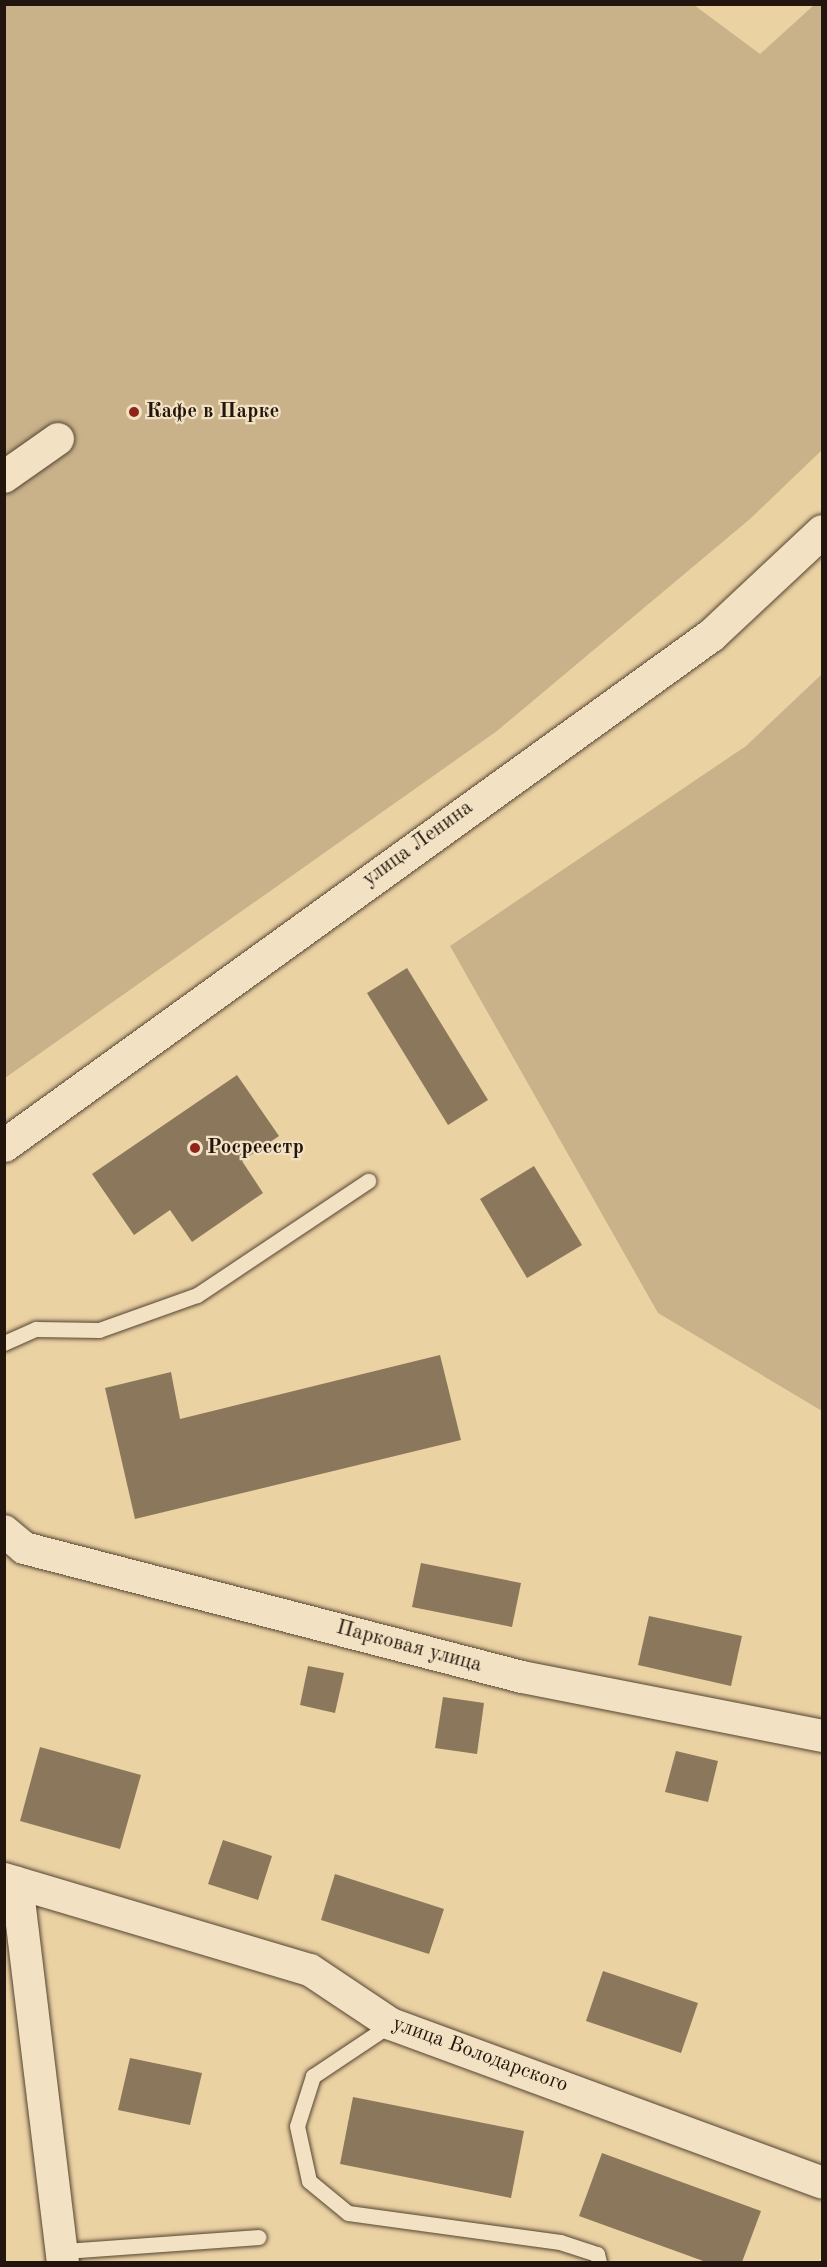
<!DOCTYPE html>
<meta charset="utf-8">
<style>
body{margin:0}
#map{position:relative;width:827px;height:2267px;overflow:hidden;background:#ebd2a3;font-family:"Old Standard TT",serif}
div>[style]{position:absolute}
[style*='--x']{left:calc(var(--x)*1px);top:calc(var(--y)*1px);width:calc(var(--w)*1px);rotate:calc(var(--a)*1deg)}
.green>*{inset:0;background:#c9b28a}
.building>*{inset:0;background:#8b775b}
.roads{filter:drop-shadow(0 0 2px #544433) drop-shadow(0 0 2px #544433)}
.lane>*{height:15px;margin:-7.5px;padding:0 7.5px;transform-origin:7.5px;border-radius:7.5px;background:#f2e2c3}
.street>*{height:32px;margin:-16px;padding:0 16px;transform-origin:16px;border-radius:16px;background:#f2e2c3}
.secondary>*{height:33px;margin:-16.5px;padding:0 16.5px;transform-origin:16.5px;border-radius:16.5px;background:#f2e2c3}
.dots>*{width:16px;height:16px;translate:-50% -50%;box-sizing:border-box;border:3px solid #f2e2c3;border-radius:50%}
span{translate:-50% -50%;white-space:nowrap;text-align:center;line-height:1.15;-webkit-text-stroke:4.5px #f2e2c3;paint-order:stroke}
.poi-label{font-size:21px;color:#22150e;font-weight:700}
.left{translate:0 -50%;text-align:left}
.street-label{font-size:21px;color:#22150e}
.frame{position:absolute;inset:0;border:6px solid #22150e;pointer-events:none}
</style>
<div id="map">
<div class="green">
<i style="clip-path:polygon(5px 5px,694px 5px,760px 54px,814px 5px,822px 5px,822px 450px,750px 519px,497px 731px,5px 1078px)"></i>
<i style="clip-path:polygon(822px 674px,822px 1411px,658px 1313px,450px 946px,746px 746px)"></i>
</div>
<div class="building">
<i style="clip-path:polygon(407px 968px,488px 1100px,448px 1125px,367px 993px)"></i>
<i style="clip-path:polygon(237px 1075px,279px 1136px,242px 1161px,263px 1193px,192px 1242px,170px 1210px,134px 1235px,92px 1174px)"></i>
<i style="clip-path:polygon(534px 1166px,582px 1245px,527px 1278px,480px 1199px)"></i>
<i style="clip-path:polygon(440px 1355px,461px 1440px,135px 1519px,105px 1388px,171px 1372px,180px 1419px)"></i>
<i style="clip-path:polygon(421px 1563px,521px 1583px,512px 1627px,412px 1607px)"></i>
<i style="clip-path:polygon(649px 1616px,742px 1636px,731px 1686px,638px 1665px)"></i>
<i style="clip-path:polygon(308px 1666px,344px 1673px,335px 1713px,300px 1705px)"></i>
<i style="clip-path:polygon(443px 1697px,484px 1703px,477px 1754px,435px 1748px)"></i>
<i style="clip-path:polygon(40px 1747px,141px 1775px,120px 1849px,20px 1821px)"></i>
<i style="clip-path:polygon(676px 1751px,718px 1761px,708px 1802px,665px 1792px)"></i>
<i style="clip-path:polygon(223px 1840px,272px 1856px,258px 1900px,208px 1884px)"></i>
<i style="clip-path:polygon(335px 1874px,444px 1909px,429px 1954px,321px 1920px)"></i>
<i style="clip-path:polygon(603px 1971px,698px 2003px,681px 2053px,586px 2021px)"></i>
<i style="clip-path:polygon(130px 2058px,202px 2073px,190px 2125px,118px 2110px)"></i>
<i style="clip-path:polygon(353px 2097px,524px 2131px,511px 2198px,340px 2164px)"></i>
<i style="clip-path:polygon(602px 2153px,761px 2211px,742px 2262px,706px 2262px,579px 2216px)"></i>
</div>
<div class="roads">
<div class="lane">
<i style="--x:4;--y:1343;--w:35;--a:-24"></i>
<i style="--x:36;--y:1329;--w:63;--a:0.9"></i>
<i style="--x:99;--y:1330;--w:104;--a:-19.7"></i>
<i style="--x:197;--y:1295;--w:206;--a:-33.7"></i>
<i style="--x:391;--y:2024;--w:94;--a:146.3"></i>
<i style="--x:313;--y:2076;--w:52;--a:107.7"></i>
<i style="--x:297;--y:2126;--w:56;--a:77.7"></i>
<i style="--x:309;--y:2181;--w:50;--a:39.4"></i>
<i style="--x:348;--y:2213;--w:214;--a:7.8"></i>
<i style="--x:560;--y:2242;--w:39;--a:18"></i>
<i style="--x:597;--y:2254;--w:8;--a:76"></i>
<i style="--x:65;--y:2251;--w:194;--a:-4.1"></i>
</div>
<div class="street">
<i style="--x:4;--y:477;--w:66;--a:-35.1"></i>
<i style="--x:4;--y:1531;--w:26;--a:40"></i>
<i style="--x:24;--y:1548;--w:514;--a:14.52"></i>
<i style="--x:522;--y:1677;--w:306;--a:11.1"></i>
<i style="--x:4;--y:1879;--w:319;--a:16.6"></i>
<i style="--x:310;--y:1970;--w:97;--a:33.7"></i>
<i style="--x:391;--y:2024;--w:459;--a:20.2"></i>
<i style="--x:17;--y:1883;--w:382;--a:83.1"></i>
</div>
<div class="secondary">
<i style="--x:4;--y:1145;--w:872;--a:-35.81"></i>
<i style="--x:711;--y:635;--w:152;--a:-43.1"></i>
</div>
</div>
<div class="dots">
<i style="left:134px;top:412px;background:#8f2418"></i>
<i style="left:195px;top:1148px;background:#8f2418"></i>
</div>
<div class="poi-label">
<span class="left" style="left:146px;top:412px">Кафе в Парке</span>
<span class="left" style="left:207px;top:1148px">Росреестр</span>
</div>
<div class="street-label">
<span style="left:418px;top:844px;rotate:-36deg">улица Ленина</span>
<span style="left:409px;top:1647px;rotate:15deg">Парковая улица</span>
<span style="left:480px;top:2055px;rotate:20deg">улица Володарского</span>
</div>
<div class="frame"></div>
</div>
